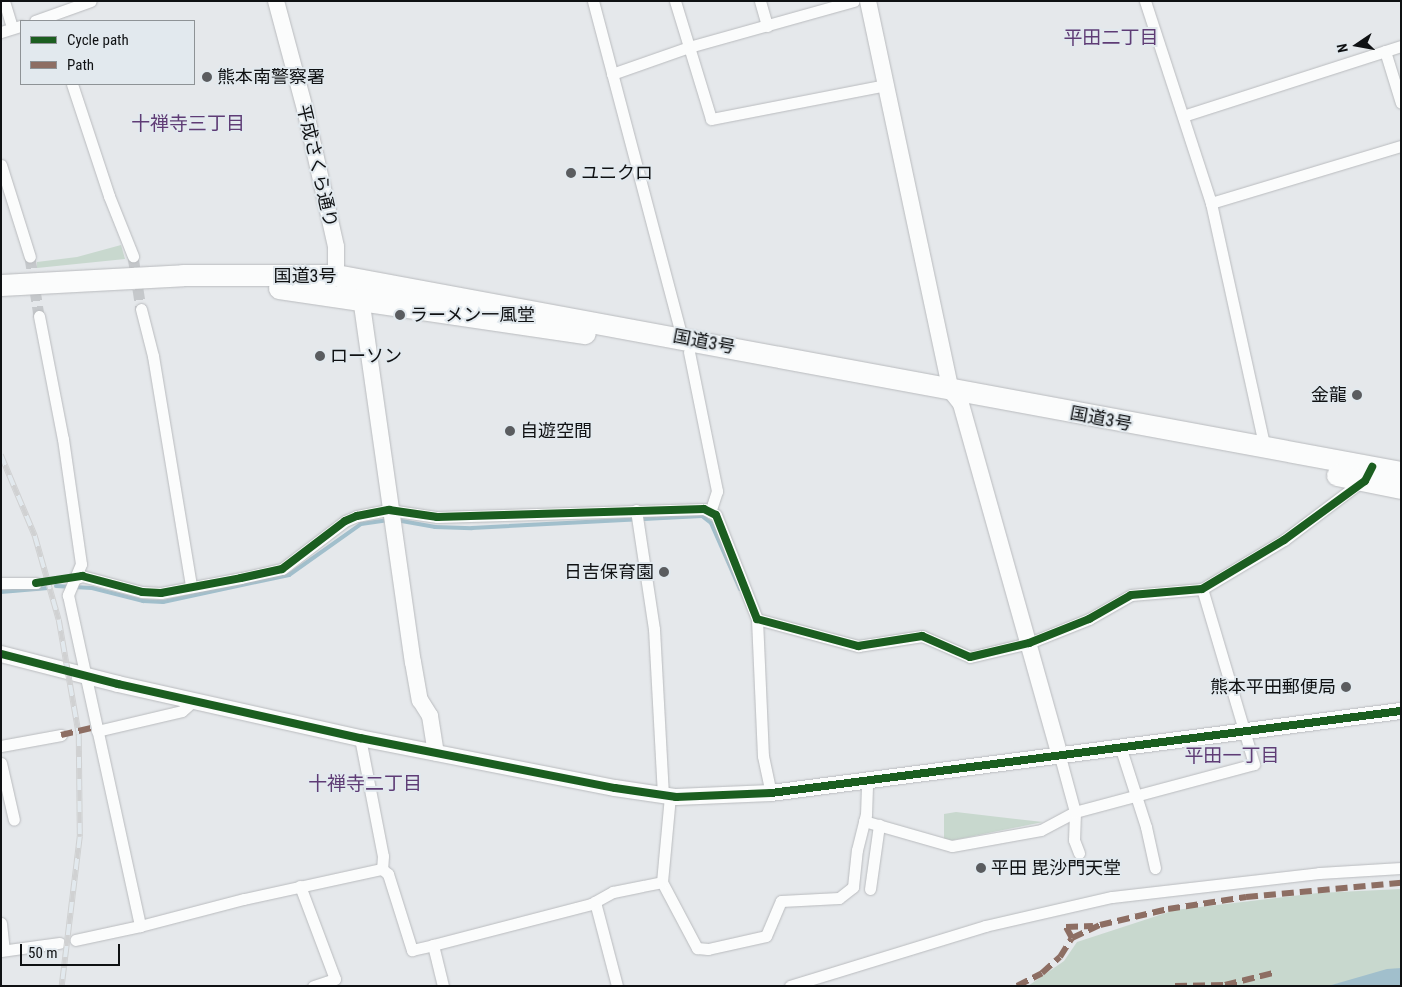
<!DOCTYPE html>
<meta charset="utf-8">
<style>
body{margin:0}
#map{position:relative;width:1402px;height:987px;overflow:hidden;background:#e5e8eb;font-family:"Roboto Condensed","Noto Sans JP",sans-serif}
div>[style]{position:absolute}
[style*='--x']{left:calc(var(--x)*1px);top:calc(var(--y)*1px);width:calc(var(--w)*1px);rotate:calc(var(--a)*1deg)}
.green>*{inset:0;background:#c8d8ce}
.water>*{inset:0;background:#a1bfcc}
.stream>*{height:4px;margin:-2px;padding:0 2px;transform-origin:2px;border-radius:2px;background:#a1bfcc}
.street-tunnel>*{height:11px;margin-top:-5.5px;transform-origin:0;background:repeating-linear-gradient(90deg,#c5c8cb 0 11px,transparent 0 16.5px)}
.roads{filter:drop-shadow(0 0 1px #b9bbbe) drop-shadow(0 0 1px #b9bbbe)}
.street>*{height:11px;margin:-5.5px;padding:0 5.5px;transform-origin:5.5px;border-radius:5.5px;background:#fbfcfc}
.secondary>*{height:16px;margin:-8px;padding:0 8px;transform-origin:8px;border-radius:8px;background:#fbfcfc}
.highway>*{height:21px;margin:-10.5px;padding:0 10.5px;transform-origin:10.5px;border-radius:10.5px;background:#fbfcfc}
.rail>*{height:5.5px;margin-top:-2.75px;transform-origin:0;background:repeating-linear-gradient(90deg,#e2e9ee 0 11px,#d0d1d2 0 22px);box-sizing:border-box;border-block:1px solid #d0d1d2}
.quiet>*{height:6px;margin-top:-3px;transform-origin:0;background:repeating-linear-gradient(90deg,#8d6e63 0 12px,transparent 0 18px)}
.cycleway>*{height:8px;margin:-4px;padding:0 4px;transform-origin:4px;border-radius:4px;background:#1b5e20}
.dots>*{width:14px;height:14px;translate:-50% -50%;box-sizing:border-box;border:2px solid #e2e9ee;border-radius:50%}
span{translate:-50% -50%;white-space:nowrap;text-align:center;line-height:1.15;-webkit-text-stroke:4px #e2e9ee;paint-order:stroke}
.poi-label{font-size:18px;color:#0f1113}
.left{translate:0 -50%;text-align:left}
.right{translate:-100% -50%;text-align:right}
.street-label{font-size:18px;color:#0f1113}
.neighbourhood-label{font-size:19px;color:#5f3c75}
.frame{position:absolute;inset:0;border:2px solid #0f1113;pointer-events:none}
.legend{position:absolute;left:20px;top:20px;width:175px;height:65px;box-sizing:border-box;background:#e2e9ee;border:1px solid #8e9396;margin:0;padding:6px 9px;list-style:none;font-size:15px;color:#0f1113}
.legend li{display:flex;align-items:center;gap:10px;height:25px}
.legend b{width:25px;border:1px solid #8e9396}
.north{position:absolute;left:1332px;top:20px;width:50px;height:50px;-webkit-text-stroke:4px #e2e9ee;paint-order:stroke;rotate:258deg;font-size:14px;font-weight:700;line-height:20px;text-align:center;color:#0f1113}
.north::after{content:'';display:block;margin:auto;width:18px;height:22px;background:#0f1113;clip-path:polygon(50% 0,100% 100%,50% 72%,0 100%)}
.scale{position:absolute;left:20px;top:944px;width:100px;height:22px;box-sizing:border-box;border:2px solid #0f1113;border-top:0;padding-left:6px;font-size:15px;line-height:18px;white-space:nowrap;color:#0f1113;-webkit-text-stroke:4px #e2e9ee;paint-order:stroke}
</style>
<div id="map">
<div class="green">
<i style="clip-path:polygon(121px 245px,125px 259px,37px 268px,37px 262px,77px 257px)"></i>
<i style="clip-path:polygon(956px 812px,1043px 822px,944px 842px,944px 814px)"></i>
<i style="clip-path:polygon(1401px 889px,1401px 968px,1328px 986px,1028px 986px,1064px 961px,1077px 942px,1175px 910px,1318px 893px)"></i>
</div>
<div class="water">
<i style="clip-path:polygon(1401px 968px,1401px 986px,1328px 986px,1387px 969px)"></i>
</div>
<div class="stream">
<i style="--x:396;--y:520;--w:40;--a:10"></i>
<i style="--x:435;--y:527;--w:37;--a:2"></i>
<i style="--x:472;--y:528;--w:230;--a:-3"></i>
<i style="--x:702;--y:516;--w:11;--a:38"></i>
<i style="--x:711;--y:523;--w:72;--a:66.3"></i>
<i style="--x:56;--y:586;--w:36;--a:3"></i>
<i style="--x:92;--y:588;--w:53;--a:14.3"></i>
<i style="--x:143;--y:601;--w:20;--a:3"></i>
<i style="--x:163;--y:602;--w:129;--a:-12.1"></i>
<i style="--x:289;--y:575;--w:88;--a:-35.3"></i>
<i style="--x:361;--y:524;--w:28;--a:-8"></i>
<i style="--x:1;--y:592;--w:47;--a:-4.9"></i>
</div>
<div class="street-tunnel">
<i style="--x:133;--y:256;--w:54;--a:81.4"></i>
<i style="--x:30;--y:257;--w:60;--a:81.3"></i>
</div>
<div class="roads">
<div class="street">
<i style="--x:4;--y:1;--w:28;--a:73"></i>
<i style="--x:593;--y:1;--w:349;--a:75.2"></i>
<i style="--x:675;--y:1;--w:123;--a:73"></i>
<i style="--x:711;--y:119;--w:178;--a:-11"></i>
<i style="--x:760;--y:1;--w:26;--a:74"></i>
<i style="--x:1145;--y:1;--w:213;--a:71.9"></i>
<i style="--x:1211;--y:203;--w:252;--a:77.6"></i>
<i style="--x:35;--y:21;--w:59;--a:-19.7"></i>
<i style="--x:1;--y:32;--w:21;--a:-17"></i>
<i style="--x:1385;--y:51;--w:54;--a:72.9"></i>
<i style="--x:612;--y:74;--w:82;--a:-19.3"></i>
<i style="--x:689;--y:47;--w:171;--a:-15.6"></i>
<i style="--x:72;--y:84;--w:118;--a:71.7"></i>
<i style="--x:109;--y:196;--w:65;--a:68.2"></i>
<i style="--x:1183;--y:116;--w:229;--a:-17.8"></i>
<i style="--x:1;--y:165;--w:96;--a:72.5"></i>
<i style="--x:1211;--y:203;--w:198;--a:-16.7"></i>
<i style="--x:141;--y:309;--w:49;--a:75.7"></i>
<i style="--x:153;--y:356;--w:233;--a:80.6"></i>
<i style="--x:39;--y:316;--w:125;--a:79"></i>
<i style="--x:63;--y:439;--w:126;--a:81.8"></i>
<i style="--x:81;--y:564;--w:34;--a:113"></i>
<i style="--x:68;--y:595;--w:339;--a:77.7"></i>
<i style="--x:140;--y:926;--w:66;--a:167.8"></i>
<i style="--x:689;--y:352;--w:142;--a:78.6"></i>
<i style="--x:717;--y:491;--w:22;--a:108"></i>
<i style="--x:636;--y:510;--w:120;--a:81.4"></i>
<i style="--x:654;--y:629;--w:166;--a:86.9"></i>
<i style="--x:77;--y:578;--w:5;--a:-22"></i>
<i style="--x:82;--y:576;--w:62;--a:14.9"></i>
<i style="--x:142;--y:592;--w:19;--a:3"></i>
<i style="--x:161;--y:593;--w:81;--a:-10.6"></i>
<i style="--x:241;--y:578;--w:42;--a:-12.4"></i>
<i style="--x:282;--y:569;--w:79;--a:-37.3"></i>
<i style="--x:345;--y:521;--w:13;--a:-23"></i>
<i style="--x:357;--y:516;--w:33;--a:-11"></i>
<i style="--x:389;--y:510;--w:49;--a:8.3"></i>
<i style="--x:437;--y:517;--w:267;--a:-1.7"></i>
<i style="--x:704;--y:509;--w:13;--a:27"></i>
<i style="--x:716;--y:515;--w:112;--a:68.5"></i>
<i style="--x:757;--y:619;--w:105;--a:15"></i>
<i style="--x:858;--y:646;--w:65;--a:-8.9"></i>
<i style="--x:922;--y:636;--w:52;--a:23.6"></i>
<i style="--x:970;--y:657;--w:61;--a:-13.3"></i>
<i style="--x:1029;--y:643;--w:65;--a:-21.8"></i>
<i style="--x:1089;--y:619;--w:48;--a:-29.7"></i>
<i style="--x:1131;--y:595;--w:71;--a:-4.8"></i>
<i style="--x:1202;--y:589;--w:96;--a:-30.9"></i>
<i style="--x:1284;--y:540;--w:101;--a:-37"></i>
<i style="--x:1;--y:583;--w:35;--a:0"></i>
<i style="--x:757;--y:619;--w:137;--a:87.5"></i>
<i style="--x:763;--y:756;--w:38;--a:78"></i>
<i style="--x:97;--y:731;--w:87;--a:-13.2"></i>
<i style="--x:182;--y:711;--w:15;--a:-42"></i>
<i style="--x:360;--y:738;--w:120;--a:79"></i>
<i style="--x:383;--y:856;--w:13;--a:94"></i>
<i style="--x:1;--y:746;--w:61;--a:-10.4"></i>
<i style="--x:1120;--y:746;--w:85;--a:72.2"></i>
<i style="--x:1146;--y:827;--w:42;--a:77.6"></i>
<i style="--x:1059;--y:753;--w:61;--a:74.8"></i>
<i style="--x:1075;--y:812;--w:28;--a:92"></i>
<i style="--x:1074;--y:840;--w:14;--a:69"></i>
<i style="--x:1;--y:763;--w:58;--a:77.2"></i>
<i style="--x:864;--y:821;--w:91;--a:15.9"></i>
<i style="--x:952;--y:846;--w:90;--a:-10.2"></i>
<i style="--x:1041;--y:830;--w:38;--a:-28"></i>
<i style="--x:1075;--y:812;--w:185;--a:-15"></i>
<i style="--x:1254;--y:764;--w:183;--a:-106.5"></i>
<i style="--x:662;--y:882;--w:75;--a:62.1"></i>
<i style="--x:697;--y:948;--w:11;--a:5"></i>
<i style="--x:708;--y:949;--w:59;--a:-12.6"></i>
<i style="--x:766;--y:936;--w:38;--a:-67"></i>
<i style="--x:781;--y:901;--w:58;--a:-3"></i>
<i style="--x:839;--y:898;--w:18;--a:-38"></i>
<i style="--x:853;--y:887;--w:37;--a:-84"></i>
<i style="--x:857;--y:850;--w:36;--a:-76"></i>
<i style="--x:866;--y:815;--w:33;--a:-88"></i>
<i style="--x:300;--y:886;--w:99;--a:69.4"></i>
<i style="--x:335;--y:979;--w:23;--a:162"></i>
<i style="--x:870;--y:889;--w:65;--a:-82"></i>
<i style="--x:595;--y:902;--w:87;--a:75.3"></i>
<i style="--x:1;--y:923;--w:27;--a:84"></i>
<i style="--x:140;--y:926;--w:107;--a:-14.6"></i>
<i style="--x:244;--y:899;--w:141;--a:-12.3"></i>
<i style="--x:382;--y:869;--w:8;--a:40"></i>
<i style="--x:388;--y:874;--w:80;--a:72.5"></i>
<i style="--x:412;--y:950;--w:22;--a:-13"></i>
<i style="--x:433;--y:945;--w:163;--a:-14.5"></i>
<i style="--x:591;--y:904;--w:25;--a:-29"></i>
<i style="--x:613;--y:892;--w:50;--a:-11.5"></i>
<i style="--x:662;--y:882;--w:86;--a:-84.7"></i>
<i style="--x:433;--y:945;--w:42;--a:76.3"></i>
<i style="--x:1;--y:951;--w:59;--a:-7.9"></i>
<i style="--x:790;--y:986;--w:204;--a:-17.1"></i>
<i style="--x:985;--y:926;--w:130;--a:-12.9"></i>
<i style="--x:1112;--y:897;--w:208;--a:-6.6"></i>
<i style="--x:1319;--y:873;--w:82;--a:-3.5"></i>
</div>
<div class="secondary">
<i style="--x:276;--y:1;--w:112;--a:75"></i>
<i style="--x:305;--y:109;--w:141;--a:77.3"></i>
<i style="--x:336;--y:247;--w:28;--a:90"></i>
<i style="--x:336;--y:275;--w:34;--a:43"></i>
<i style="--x:361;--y:298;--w:368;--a:81.9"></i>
<i style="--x:413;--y:662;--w:39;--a:80"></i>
<i style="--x:420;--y:700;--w:19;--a:58"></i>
<i style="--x:430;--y:716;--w:37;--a:81"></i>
<i style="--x:868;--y:1;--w:399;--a:78"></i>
<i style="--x:951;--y:391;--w:16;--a:52"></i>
<i style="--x:961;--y:404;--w:362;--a:74.3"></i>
<i style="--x:1;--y:654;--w:121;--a:14.4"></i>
<i style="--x:118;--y:684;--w:248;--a:12.6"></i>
<i style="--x:360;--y:738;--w:260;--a:11.1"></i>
<i style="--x:615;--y:788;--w:62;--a:8.4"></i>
<i style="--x:676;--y:797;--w:95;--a:-2.4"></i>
<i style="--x:771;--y:793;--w:635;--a:-7.42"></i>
</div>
<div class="highway">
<i style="--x:1;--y:285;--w:182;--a:-3.1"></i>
<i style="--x:183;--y:275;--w:153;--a:0"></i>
<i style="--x:336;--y:275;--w:1083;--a:10.48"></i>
<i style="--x:279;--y:288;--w:309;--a:8.4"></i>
<i style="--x:1337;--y:475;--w:65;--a:11.5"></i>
</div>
</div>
<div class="rail">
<i style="--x:1;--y:455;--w:88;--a:67.2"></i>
<i style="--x:35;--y:536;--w:87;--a:74.1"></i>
<i style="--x:59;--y:620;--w:117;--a:80.1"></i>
<i style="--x:79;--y:735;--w:102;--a:89.4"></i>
<i style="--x:80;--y:837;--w:150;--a:96.9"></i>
</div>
<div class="quiet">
<i style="--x:61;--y:735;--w:31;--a:-13"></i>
<i style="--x:1072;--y:938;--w:13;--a:-119"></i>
<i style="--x:1066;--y:927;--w:27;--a:-2"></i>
<i style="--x:1017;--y:986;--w:28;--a:-27"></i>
<i style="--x:1042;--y:973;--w:24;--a:-42"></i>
<i style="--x:1060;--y:957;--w:22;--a:-58"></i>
<i style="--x:1072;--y:938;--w:31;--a:-25"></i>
<i style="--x:1100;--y:925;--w:70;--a:-13.2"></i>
<i style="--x:1168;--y:909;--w:79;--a:-8.7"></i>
<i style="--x:1246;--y:897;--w:156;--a:-5.2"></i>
<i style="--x:1175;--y:986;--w:50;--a:-1.1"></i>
<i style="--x:1225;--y:985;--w:49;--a:-14"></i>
</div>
<div class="cycleway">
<i style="--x:36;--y:583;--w:47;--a:-8.7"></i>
<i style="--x:82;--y:576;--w:62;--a:14.9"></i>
<i style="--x:142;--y:592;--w:19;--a:3"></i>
<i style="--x:161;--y:593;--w:81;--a:-10.6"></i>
<i style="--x:241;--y:578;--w:42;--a:-12.4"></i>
<i style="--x:282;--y:569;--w:79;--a:-37.3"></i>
<i style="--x:345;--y:521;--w:13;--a:-23"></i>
<i style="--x:357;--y:516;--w:33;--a:-11"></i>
<i style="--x:389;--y:510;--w:49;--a:8.3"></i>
<i style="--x:437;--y:517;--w:267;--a:-1.7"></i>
<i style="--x:704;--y:509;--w:13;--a:27"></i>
<i style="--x:716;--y:515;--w:112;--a:68.5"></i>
<i style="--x:757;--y:619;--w:105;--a:15"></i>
<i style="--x:858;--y:646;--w:65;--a:-8.9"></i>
<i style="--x:922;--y:636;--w:52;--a:23.6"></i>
<i style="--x:970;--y:657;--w:61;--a:-13.3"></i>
<i style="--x:1029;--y:643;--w:65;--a:-21.8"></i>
<i style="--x:1089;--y:619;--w:48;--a:-29.7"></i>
<i style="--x:1131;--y:595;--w:71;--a:-4.8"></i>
<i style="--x:1202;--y:589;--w:96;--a:-30.9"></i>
<i style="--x:1284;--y:540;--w:100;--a:-36.1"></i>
<i style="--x:1365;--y:481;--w:16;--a:-63"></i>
<i style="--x:1;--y:654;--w:121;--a:14.4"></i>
<i style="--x:118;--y:684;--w:248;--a:12.6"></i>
<i style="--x:360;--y:738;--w:260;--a:11.1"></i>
<i style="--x:615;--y:788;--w:62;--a:8.4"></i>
<i style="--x:676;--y:797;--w:95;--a:-2.4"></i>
<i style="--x:771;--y:793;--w:635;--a:-7.42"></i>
</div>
<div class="dots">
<i style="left:207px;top:77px;background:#5a5c5f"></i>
<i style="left:571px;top:173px;background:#5a5c5f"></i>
<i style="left:400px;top:315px;background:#5a5c5f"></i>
<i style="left:320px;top:356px;background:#5a5c5f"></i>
<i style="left:1357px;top:395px;background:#5a5c5f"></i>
<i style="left:510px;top:431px;background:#5a5c5f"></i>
<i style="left:664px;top:572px;background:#5a5c5f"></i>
<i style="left:1346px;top:687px;background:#5a5c5f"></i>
<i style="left:981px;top:868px;background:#5a5c5f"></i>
</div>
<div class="poi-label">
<span class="left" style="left:217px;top:77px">熊本南警察署</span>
<span class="left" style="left:581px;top:173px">ユニクロ</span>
<span class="left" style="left:410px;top:315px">ラーメン一風堂</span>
<span class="left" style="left:330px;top:356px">ローソン</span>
<span class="right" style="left:1347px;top:395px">金龍</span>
<span class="left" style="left:520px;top:431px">自遊空間</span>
<span class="right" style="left:654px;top:572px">日吉保育園</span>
<span class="right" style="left:1336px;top:687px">熊本平田郵便局</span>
<span class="left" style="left:991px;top:868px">平田 毘沙門天堂</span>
</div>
<div class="street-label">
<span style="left:317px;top:166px;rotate:77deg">平成さくら通り</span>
<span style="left:305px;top:276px">国道3号</span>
<span style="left:704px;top:342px;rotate:11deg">国道3号</span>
<span style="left:1101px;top:419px;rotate:11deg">国道3号</span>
</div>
<div class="neighbourhood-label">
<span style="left:1111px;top:38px">平田二丁目</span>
<span style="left:188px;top:124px">十禅寺三丁目</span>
<span style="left:1232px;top:756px">平田一丁目</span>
<span style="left:365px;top:784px">十禅寺二丁目</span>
</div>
<div class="frame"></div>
<ul class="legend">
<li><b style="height:6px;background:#1b5e20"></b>Cycle path</li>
<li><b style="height:6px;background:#8d6e63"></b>Path</li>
</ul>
<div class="north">N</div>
<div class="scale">50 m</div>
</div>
